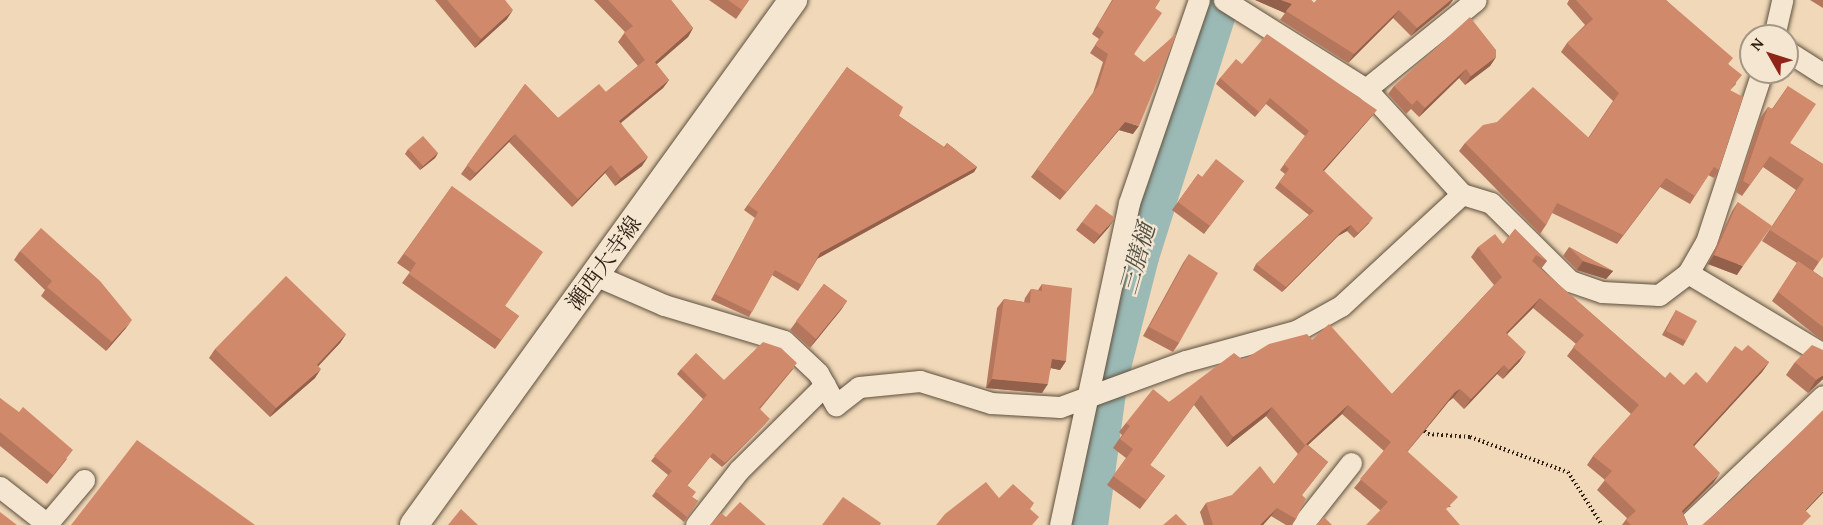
<!DOCTYPE html>
<meta charset="utf-8">
<style>
body{margin:0}
#map{position:relative;width:1823px;height:525px;overflow:hidden;background:#f0d8b8;font-family:"Gentium Book Plus","Noto Serif JP",serif}
div>[style]{position:absolute}
[style*='--x']{left:calc(var(--x)*1px);top:calc(var(--y)*1px);width:calc(var(--w)*1px);rotate:calc(var(--a)*1deg)}
.river>*{height:46px;margin:-23px;padding:0 23px;transform-origin:23px;border-radius:23px;background:#9bb9b5}
.path>*{height:4px;margin-top:-2px;transform-origin:0;background:repeating-linear-gradient(90deg,#2e2114 0 1.5px,transparent 0 4.5px)}
.roads{filter:drop-shadow(0 0 2px #5e4f3d) drop-shadow(0 0 2px #5e4f3d)}
.minor>*{height:21px;margin:-10.5px;padding:0 10.5px;transform-origin:10.5px;border-radius:10.5px;background:#f5e6d1}
.secondary>*{height:28px;margin:-14px;padding:0 14px;transform-origin:14px;border-radius:14px;background:#f5e6d1}
.wall>*{inset:0;background:#b4765c}
.shaded-wall>*{inset:0;background:#92604b}
.building>*{inset:0;background:#d1896b}
span{translate:-50% -50%;white-space:nowrap;text-align:center;line-height:1.15;-webkit-text-stroke:4.5px #f5e6d1;paint-order:stroke}
.street-label{font-size:22px;color:#2e2114}
.water-label{font-size:24px;color:#4f4f44;font-style:italic}
.north{position:absolute;left:1739px;top:24px;width:60px;height:60px;box-sizing:border-box;background:#f5e6d1;border:2px solid #a59785;border-radius:50%;rotate:309deg;font-size:16px;font-weight:700;line-height:24px;text-align:center;color:#2e2114}
.north::after{content:'';display:block;margin:auto;width:21px;height:27px;background:#8f2418;clip-path:polygon(50% 0,100% 100%,50% 72%,0 100%)}
</style>
<div id="map">
<div class="river">
<i style="--x:1085;--y:525;--w:148;--a:-82.3"></i>
<i style="--x:1105;--y:378;--w:126;--a:-75.7"></i>
<i style="--x:1136;--y:256;--w:269;--a:-72.4"></i>
</div>
<div class="path">
<i style="--x:1421;--y:428;--w:9;--a:41"></i>
<i style="--x:1428;--y:434;--w:42;--a:4.1"></i>
<i style="--x:1470;--y:437;--w:104;--a:19.7"></i>
<i style="--x:1568;--y:472;--w:63;--a:57.3"></i>
</div>
<div class="roads">
<div class="minor">
<i style="--x:1224;--y:0;--w:168;--a:32.1"></i>
<i style="--x:1366;--y:89;--w:142;--a:47.6"></i>
<i style="--x:1774;--y:36;--w:37;--a:-77"></i>
<i style="--x:1787;--y:51;--w:43;--a:32.6"></i>
<i style="--x:1366;--y:89;--w:141;--a:-39"></i>
<i style="--x:1688;--y:273;--w:36;--a:-60"></i>
<i style="--x:1706;--y:242;--w:179;--a:-71.8"></i>
<i style="--x:595;--y:275;--w:75;--a:23.5"></i>
<i style="--x:664;--y:305;--w:125;--a:16.7"></i>
<i style="--x:784;--y:341;--w:47;--a:43.3"></i>
<i style="--x:818;--y:373;--w:37;--a:61"></i>
<i style="--x:836;--y:405;--w:29;--a:-38"></i>
<i style="--x:859;--y:387;--w:61;--a:-5.6"></i>
<i style="--x:920;--y:381;--w:74;--a:17.2"></i>
<i style="--x:991;--y:403;--w:69;--a:3.3"></i>
<i style="--x:1060;--y:407;--w:134;--a:-20.1"></i>
<i style="--x:1186;--y:361;--w:114;--a:-15.3"></i>
<i style="--x:1296;--y:331;--w:51;--a:-29.1"></i>
<i style="--x:1341;--y:306;--w:165;--a:-42.8"></i>
<i style="--x:1462;--y:194;--w:30;--a:17"></i>
<i style="--x:1491;--y:203;--w:111;--a:44.6"></i>
<i style="--x:1570;--y:281;--w:34;--a:19"></i>
<i style="--x:1602;--y:292;--w:57;--a:3"></i>
<i style="--x:1659;--y:295;--w:36;--a:-37"></i>
<i style="--x:1688;--y:273;--w:157;--a:31"></i>
<i style="--x:0;--y:487;--w:60;--a:38.2"></i>
<i style="--x:46;--y:525;--w:59;--a:-49.8"></i>
<i style="--x:696;--y:525;--w:70;--a:-52"></i>
<i style="--x:739;--y:470;--w:121;--a:-44.7"></i>
<i style="--x:1060;--y:525;--w:329;--a:-77.9"></i>
<i style="--x:1129;--y:203;--w:215;--a:-71"></i>
<i style="--x:1302;--y:525;--w:79;--a:-51.7"></i>
<i style="--x:1687;--y:525;--w:187;--a:-43.5"></i>
</div>
<div class="secondary">
<i style="--x:414;--y:525;--w:648;--a:-54.17"></i>
</div>
</div>
<div class="wall">
<i style="clip-path:polygon(435px 0,505px 0,507px 19px,475px 48px)"></i>
<i style="clip-path:polygon(594px 0,671px 0,693px 28px,688px 37px,656px 64px,669px 80px,663px 88px,621px 123px,642px 166px,615px 186px,605px 173px,572px 207px,509px 142px,470px 181px,461px 174px,525px 84px,558px 118px,606px 92px,638px 66px,618px 42px,625px 32px)"></i>
<i style="clip-path:polygon(709px 0,749px 0,736px 19px)"></i>
<i style="clip-path:polygon(1112px 0,1160px 0,1155px 8px,1134px 54px,1133px 134px,1119px 130px,1060px 200px,1031px 177px,1093px 93px,1103px 62px,1090px 53px,1099px 39px,1092px 34px)"></i>
<i style="clip-path:polygon(1255px 0,1311px 0,1314px 3px,1317px 0,1453px 0,1449px 5px,1411px 36px,1393px 18px,1348px 63px,1280px 20px,1285px 13px)"></i>
<i style="clip-path:polygon(1569px 0,1666px 0,1729px 65px,1736px 84px,1730px 90px,1719px 170px,1714px 178px,1708px 175px,1690px 204px,1660px 187px,1617px 244px,1552px 213px,1546px 225px,1540px 234px,1459px 151px,1465px 143px,1588px 138px,1613px 101px,1561px 52px,1567px 43px,1585px 25px,1567px 4px)"></i>
<i style="clip-path:polygon(1810px 0,1823px 0,1823px 8px)"></i>
<i style="clip-path:polygon(1496px 57px,1490px 66px,1465px 85px,1459px 78px,1419px 117px,1411px 109px,1406px 114px,1388px 94px,1394px 86px)"></i>
<i style="clip-path:polygon(1242px 64px,1373px 115px,1324px 171px,1369px 223px,1354px 238px,1347px 231px,1338px 236px,1282px 292px,1253px 270px,1256px 264px,1309px 215px,1275px 188px,1285px 174px,1280px 170px,1305px 136px,1266px 104px,1255px 117px,1216px 84px,1220px 78px)"></i>
<i style="clip-path:polygon(847px 67px,899px 116px,944px 147px,947px 143px,977px 167px,974px 172px,818px 258px,798px 291px,772px 275px,749px 317px,711px 300px,755px 218px,744px 210px)"></i>
<i style="clip-path:polygon(1788px 86px,1790px 143px,1823px 164px,1819px 262px,1813px 271px,1823px 278px,1823px 341px,1772px 301px,1797px 263px,1762px 241px,1796px 190px,1763px 167px,1742px 196px,1736px 192px,1760px 118px,1768px 107px,1772px 109px)"></i>
<i style="clip-path:polygon(408px 149px,438px 153px,435px 158px,420px 170px,405px 154px)"></i>
<i style="clip-path:polygon(1198px 174px,1202px 177px,1244px 181px,1204px 234px,1172px 210px)"></i>
<i style="clip-path:polygon(452px 186px,505px 306px,519px 316px,495px 349px,402px 283px,410px 272px,397px 263px)"></i>
<i style="clip-path:polygon(1738px 202px,1737px 275px,1708px 264px,1732px 211px)"></i>
<i style="clip-path:polygon(1082px 222px,1109px 227px,1094px 244px,1076px 230px)"></i>
<i style="clip-path:polygon(1515px 229px,1547px 261px,1541px 269px,1665px 378px,1684px 385px,1707px 383px,1742px 351px,1769px 362px,1762px 372px,1694px 446px,1714px 482px,1683px 513px,1688px 525px,1622px 525px,1627px 518px,1597px 490px,1605px 480px,1587px 465px,1593px 456px,1631px 414px,1567px 356px,1576px 344px,1533px 308px,1507px 334px,1520px 361px,1503px 379px,1497px 374px,1464px 409px,1453px 398px,1449px 401px,1407px 452px,1451px 507px,1380px 510px,1354px 488px,1384px 451px,1342px 414px,1308px 445px,1328px 462px,1302px 495px,1296px 519px,1292px 525px,1286px 525px,1271px 516px,1263px 525px,1204px 525px,1200px 512px,1206px 503px,1274px 484px,1298px 454px,1266px 416px,1227px 447px,1194px 405px,1150px 465px,1165px 476px,1140px 509px,1107px 485px,1126px 458px,1113px 448px,1122px 435px,1119px 432px,1126px 423px,1169px 402px,1243px 360px,1312px 340px,1392px 394px,1494px 285px,1471px 257px,1478px 247px,1503px 244px)"></i>
<i style="clip-path:polygon(1569px 247px,1613px 271px,1606px 279px,1577px 270px,1563px 256px)"></i>
<i style="clip-path:polygon(20px 251px,126px 328px,106px 351px,41px 296px,45px 290px,14px 260px)"></i>
<i style="clip-path:polygon(1189px 254px,1179px 343px,1173px 352px,1143px 336px,1183px 263px)"></i>
<i style="clip-path:polygon(824px 284px,847px 301px,810px 348px,790px 330px)"></i>
<i style="clip-path:polygon(1042px 284px,1066px 361px,1060px 370px,1051px 368px,1042px 393px,986px 388px,997px 308px,1004px 299px,1024px 302px,1025px 298px,1031px 289px,1038px 290px)"></i>
<i style="clip-path:polygon(1676px 310px,1686px 341px,1683px 346px,1662px 335px)"></i>
<i style="clip-path:polygon(346px 334px,340px 343px,318px 366px,315px 378px,270px 417px,209px 358px,215px 349px)"></i>
<i style="clip-path:polygon(1795px 362px,1823px 379px,1808px 393px,1786px 375px)"></i>
<i style="clip-path:polygon(794px 368px,760px 409px,766px 423px,722px 467px,710px 457px,687px 486px,692px 497px,698px 501px,684px 522px,652px 496px,668px 475px,651px 461px,703px 399px,677px 374px,681px 369px,724px 380px)"></i>
<i style="clip-path:polygon(0 398px,67px 459px,47px 484px,0 446px)"></i>
</div>
<div class="shaded-wall">
<i style="clip-path:polygon(1255px 0,1281px 0,1292px 4px,1285px 13px)"></i>
<i style="clip-path:polygon(1451px 0,1453px 0,1449px 5px,1411px 36px,1417px 28px)"></i>
<i style="clip-path:polygon(513px 10px,507px 19px,475px 48px,481px 39px)"></i>
<i style="clip-path:polygon(1399px 10px,1393px 18px,1348px 63px,1354px 54px)"></i>
<i style="clip-path:polygon(693px 28px,688px 37px,649px 71px,655px 62px)"></i>
<i style="clip-path:polygon(1496px 57px,1490px 66px,1465px 85px,1471px 76px)"></i>
<i style="clip-path:polygon(1466px 69px,1459px 78px,1419px 117px,1425px 108px)"></i>
<i style="clip-path:polygon(669px 80px,663px 88px,613px 129px,619px 121px)"></i>
<i style="clip-path:polygon(1377px 110px,1373px 115px,1320px 175px,1323px 170px)"></i>
<i style="clip-path:polygon(1125px 122px,1139px 126px,1133px 134px,1119px 130px,1060px 200px)"></i>
<i style="clip-path:polygon(515px 134px,509px 142px,470px 181px,476px 173px)"></i>
<i style="clip-path:polygon(438px 153px,435px 158px,420px 170px,423px 166px)"></i>
<i style="clip-path:polygon(648px 157px,642px 166px,615px 186px,621px 178px)"></i>
<i style="clip-path:polygon(611px 165px,605px 173px,572px 207px,578px 199px)"></i>
<i style="clip-path:polygon(977px 167px,974px 172px,817px 259px,820px 253px)"></i>
<i style="clip-path:polygon(1115px 218px,1109px 227px,1094px 244px,1100px 235px)"></i>
<i style="clip-path:polygon(1373px 218px,1369px 223px,1354px 238px,1358px 233px)"></i>
<i style="clip-path:polygon(1351px 225px,1347px 231px,1338px 236px,1282px 292px,1286px 287px,1342px 231px)"></i>
<i style="clip-path:polygon(1714px 255px,1743px 266px,1737px 275px,1708px 264px)"></i>
<i style="clip-path:polygon(1583px 261px,1613px 271px,1606px 279px,1577px 270px)"></i>
<i style="clip-path:polygon(1540px 298px,1533px 308px,1499px 342px,1506px 333px)"></i>
<i style="clip-path:polygon(847px 301px,841px 310px,810px 348px,816px 339px)"></i>
<i style="clip-path:polygon(132px 320px,126px 328px,106px 351px,112px 342px)"></i>
<i style="clip-path:polygon(346px 334px,340px 343px,311px 374px,317px 365px)"></i>
<i style="clip-path:polygon(1526px 352px,1520px 361px,1503px 379px,1509px 370px)"></i>
<i style="clip-path:polygon(1052px 359px,1066px 361px,1060px 370px,1046px 367px)"></i>
<i style="clip-path:polygon(1769px 362px,1762px 372px,1686px 455px,1693px 445px)"></i>
<i style="clip-path:polygon(1504px 365px,1497px 374px,1464px 409px,1471px 399px)"></i>
<i style="clip-path:polygon(321px 369px,315px 378px,270px 417px,276px 408px)"></i>
<i style="clip-path:polygon(1823px 375px,1823px 379px,1808px 393px,1816px 380px)"></i>
<i style="clip-path:polygon(992px 379px,1048px 384px,1042px 393px,986px 388px)"></i>
<i style="clip-path:polygon(1460px 389px,1453px 398px,1449px 401px,1400px 461px,1455px 392px)"></i>
<i style="clip-path:polygon(1348px 405px,1342px 414px,1298px 454px,1305px 445px)"></i>
<i style="clip-path:polygon(1272px 407px,1266px 416px,1227px 447px,1233px 437px)"></i>
<i style="clip-path:polygon(770px 419px,722px 467px,725px 463px)"></i>
<i style="clip-path:polygon(1720px 473px,1714px 482px,1675px 521px,1682px 511px)"></i>
<i style="clip-path:polygon(1823px 491px,1823px 493px,1798px 519px,1805px 510px)"></i>
<i style="clip-path:polygon(1277px 508px,1271px 516px,1263px 525px,1260px 525px)"></i>
</div>
<div class="building">
<i style="clip-path:polygon(447px 0,505px 0,513px 10px,481px 39px)"></i>
<i style="clip-path:polygon(608px 0,671px 0,693px 28px,655px 62px,669px 80px,619px 121px,648px 157px,621px 178px,611px 165px,578px 199px,515px 134px,476px 173px,467px 165px,525px 84px,558px 118px,599px 84px,606px 92px,645px 60px,624px 33px,633px 26px)"></i>
<i style="clip-path:polygon(728px 0,749px 0,742px 10px)"></i>
<i style="clip-path:polygon(1113px 0,1160px 0,1155px 8px,1162px 13px,1134px 54px,1144px 62px,1177px 33px,1139px 126px,1125px 122px,1066px 192px,1037px 169px,1098px 86px,1108px 54px,1095px 45px,1104px 32px,1097px 26px)"></i>
<i style="clip-path:polygon(1281px 0,1311px 0,1314px 3px,1317px 0,1451px 0,1417px 28px,1399px 10px,1354px 54px,1286px 11px,1292px 4px)"></i>
<i style="clip-path:polygon(1576px 0,1666px 0,1733px 58px,1728px 64px,1742px 75px,1730px 90px,1743px 97px,1719px 170px,1714px 167px,1695px 196px,1666px 178px,1623px 235px,1557px 203px,1546px 225px,1465px 143px,1483px 125px,1497px 122px,1533px 87px,1589px 138px,1619px 93px,1567px 43px,1593px 19px)"></i>
<i style="clip-path:polygon(1470px 17px,1496px 50px,1496px 57px,1471px 76px,1466px 69px,1425px 108px,1417px 100px,1412px 105px,1394px 86px)"></i>
<i style="clip-path:polygon(1267px 34px,1377px 110px,1323px 170px,1373px 218px,1358px 233px,1351px 225px,1342px 231px,1286px 287px,1256px 264px,1314px 211px,1279px 182px,1289px 169px,1284px 164px,1309px 131px,1270px 98px,1259px 112px,1220px 78px,1236px 59px,1242px 64px)"></i>
<i style="clip-path:polygon(847px 67px,903px 107px,899px 116px,945px 148px,947px 143px,977px 167px,820px 253px,802px 285px,775px 270px,752px 312px,715px 294px,758px 212px,748px 205px)"></i>
<i style="clip-path:polygon(1788px 86px,1816px 104px,1790px 143px,1823px 164px,1823px 257px,1819px 262px,1770px 230px,1804px 179px,1770px 156px,1750px 185px,1743px 181px,1768px 107px,1773px 109px)"></i>
<i style="clip-path:polygon(423px 136px,438px 153px,423px 166px,408px 149px)"></i>
<i style="clip-path:polygon(1216px 159px,1244px 181px,1210px 226px,1178px 202px,1198px 174px,1202px 177px)"></i>
<i style="clip-path:polygon(452px 186px,543px 252px,505px 306px,519px 316px,501px 340px,409px 274px,416px 263px,404px 254px)"></i>
<i style="clip-path:polygon(1738px 202px,1772px 226px,1743px 266px,1714px 255px)"></i>
<i style="clip-path:polygon(1096px 204px,1115px 218px,1100px 235px,1082px 222px)"></i>
<i style="clip-path:polygon(41px 228px,100px 281px,132px 320px,112px 342px,47px 287px,52px 281px,20px 251px)"></i>
<i style="clip-path:polygon(1515px 229px,1547px 261px,1536px 255px,1532px 261px,1665px 378px,1670px 372px,1684px 385px,1696px 372px,1707px 383px,1735px 346px,1742px 351px,1748px 345px,1769px 362px,1693px 445px,1720px 473px,1682px 511px,1688px 525px,1631px 525px,1626px 520px,1636px 511px,1604px 480px,1612px 471px,1593px 456px,1639px 405px,1573px 347px,1584px 335px,1540px 298px,1506px 333px,1526px 352px,1509px 370px,1504px 365px,1471px 399px,1460px 389px,1455px 392px,1407px 451px,1458px 497px,1446px 509px,1460px 525px,1366px 525px,1388px 502px,1360px 479px,1391px 442px,1348px 405px,1305px 445px,1272px 407px,1233px 437px,1201px 395px,1150px 465px,1165px 476px,1146px 500px,1113px 476px,1133px 449px,1120px 439px,1130px 426px,1126px 423px,1153px 389px,1169px 402px,1234px 353px,1243px 360px,1269px 344px,1307px 334px,1312px 340px,1329px 324px,1392px 394px,1502px 277px,1478px 247px,1495px 234px,1503px 244px)"></i>
<i style="clip-path:polygon(1569px 247px,1613px 271px,1583px 261px)"></i>
<i style="clip-path:polygon(1189px 254px,1218px 273px,1179px 343px,1149px 327px)"></i>
<i style="clip-path:polygon(1798px 261px,1823px 278px,1823px 327px,1778px 292px)"></i>
<i style="clip-path:polygon(286px 276px,346px 334px,317px 365px,321px 369px,276px 408px,215px 349px)"></i>
<i style="clip-path:polygon(824px 284px,847px 301px,816px 339px,796px 321px)"></i>
<i style="clip-path:polygon(1042px 284px,1072px 288px,1066px 361px,1052px 359px,1048px 384px,992px 379px,1004px 299px,1030px 303px,1031px 289px,1042px 291px)"></i>
<i style="clip-path:polygon(1676px 310px,1697px 321px,1686px 341px,1666px 331px)"></i>
<i style="clip-path:polygon(763px 342px,781px 348px,797px 363px,759px 408px,770px 419px,725px 463px,713px 453px,687px 485px,696px 492px,692px 497px,698px 501px,687px 517px,655px 491px,672px 471px,654px 456px,707px 395px,681px 369px,696px 353px,724px 380px)"></i>
<i style="clip-path:polygon(1812px 345px,1823px 350px,1823px 375px,1816px 380px,1795px 362px)"></i>
<i style="clip-path:polygon(0 398px,19px 412px,23px 407px,73px 450px,53px 475px,0 432px)"></i>
<i style="clip-path:polygon(1823px 410px,1823px 491px,1805px 510px,1811px 516px,1802px 525px,1702px 525px,1740px 492px)"></i>
<i style="clip-path:polygon(137px 440px,255px 525px,71px 525px)"></i>
<i style="clip-path:polygon(1306px 444px,1328px 462px,1302px 495px,1306px 499px,1296px 519px,1277px 508px,1260px 525px,1213px 525px,1206px 503px,1232px 495px,1260px 466px,1274px 484px)"></i>
<i style="clip-path:polygon(986px 482px,999px 498px,1013px 484px,1034px 503px,1030px 509px,1039px 517px,1032px 525px,936px 525px,945px 514px)"></i>
<i style="clip-path:polygon(843px 497px,881px 523px,880px 525px,822px 525px)"></i>
<i style="clip-path:polygon(740px 502px,766px 525px,710px 525px,721px 513px,726px 517px)"></i>
<i style="clip-path:polygon(461px 509px,478px 525px,448px 525px)"></i>
<i style="clip-path:polygon(0 512px,17px 525px,0 525px)"></i>
<i style="clip-path:polygon(1176px 514px,1187px 525px,1163px 525px)"></i>
<i style="clip-path:polygon(1324px 517px,1332px 525px,1316px 525px)"></i>
</div>
<div class="street-label">
<span style="left:604px;top:263px;rotate:-54deg">瀬西大寺線</span>
</div>
<div class="water-label">
<span style="left:1137px;top:259px;rotate:-74deg">三膳樋</span>
</div>
<div class="north">N</div>
</div>
